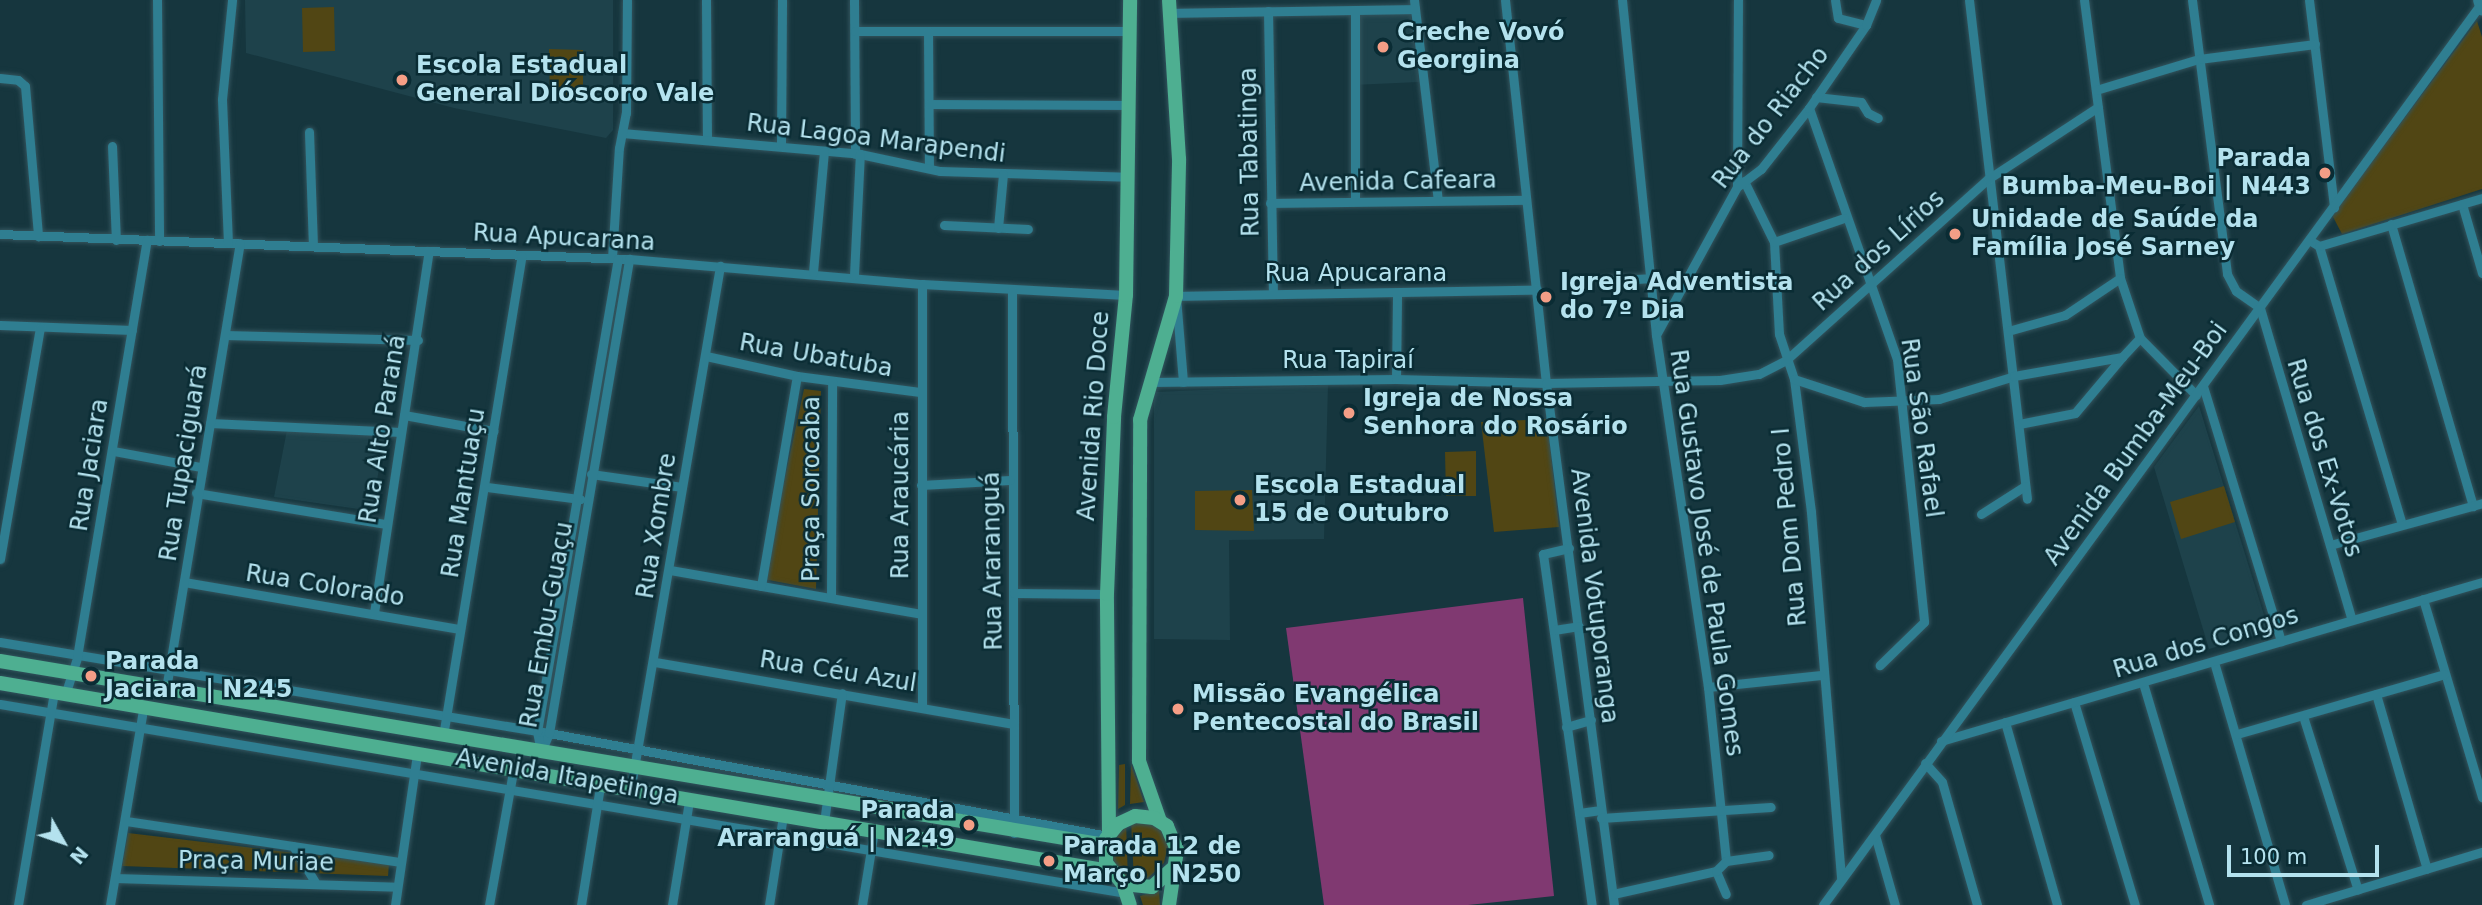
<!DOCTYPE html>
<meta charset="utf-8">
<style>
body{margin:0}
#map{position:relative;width:2482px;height:905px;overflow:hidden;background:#16363e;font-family:"DejaVu Sans",sans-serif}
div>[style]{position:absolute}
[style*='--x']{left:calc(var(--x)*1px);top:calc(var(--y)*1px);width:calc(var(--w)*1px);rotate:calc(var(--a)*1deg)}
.built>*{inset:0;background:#1e424b}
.green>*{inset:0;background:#514614}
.water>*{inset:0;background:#803971}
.roads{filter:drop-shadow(0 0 2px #32545d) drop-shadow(0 0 2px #32545d)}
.street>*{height:9px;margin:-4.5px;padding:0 4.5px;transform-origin:4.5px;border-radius:4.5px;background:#2f7e91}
.secondary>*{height:12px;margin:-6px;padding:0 6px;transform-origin:6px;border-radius:6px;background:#2f7e91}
.primary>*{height:14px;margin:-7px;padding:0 7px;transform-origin:7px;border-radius:7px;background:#4eaf91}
.dots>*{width:19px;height:19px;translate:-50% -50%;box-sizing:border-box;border:4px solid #0a2c34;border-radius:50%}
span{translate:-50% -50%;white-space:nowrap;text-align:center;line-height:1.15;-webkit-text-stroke:5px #0a2c34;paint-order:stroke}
.poi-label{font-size:24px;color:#b4e2ee;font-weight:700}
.left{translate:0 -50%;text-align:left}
.right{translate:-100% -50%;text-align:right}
.street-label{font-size:24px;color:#b4e2ee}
.north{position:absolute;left:28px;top:807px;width:70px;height:70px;-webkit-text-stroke:5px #0a2c34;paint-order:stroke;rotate:130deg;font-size:19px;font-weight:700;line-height:28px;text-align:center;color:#b4e2ee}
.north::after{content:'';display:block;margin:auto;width:24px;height:32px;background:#b4e2ee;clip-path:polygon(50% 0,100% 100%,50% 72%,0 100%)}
.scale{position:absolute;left:2227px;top:845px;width:152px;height:32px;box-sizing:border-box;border:4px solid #b4e2ee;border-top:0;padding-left:9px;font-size:21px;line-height:24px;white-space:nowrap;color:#b4e2ee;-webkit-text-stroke:5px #0a2c34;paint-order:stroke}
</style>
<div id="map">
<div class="built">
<i style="clip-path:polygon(245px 0,613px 0,613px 130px,606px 138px,454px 108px,246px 53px)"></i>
<i style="clip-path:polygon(1410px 9px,1419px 82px,1353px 85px,1351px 11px)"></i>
<i style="clip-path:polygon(1328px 385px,1324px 539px,1229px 540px,1230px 640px,1154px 639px,1154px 392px)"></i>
<i style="clip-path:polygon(2199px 406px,2269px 631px,2209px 649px,2154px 467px)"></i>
<i style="clip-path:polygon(287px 430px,392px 436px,390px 447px,383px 446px,373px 503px,381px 505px,380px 512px,274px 497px)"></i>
</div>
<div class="green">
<i style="clip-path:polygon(334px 7px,335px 51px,303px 52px,302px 8px)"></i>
<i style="clip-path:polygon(2477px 21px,2482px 37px,2482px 189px,2342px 234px,2332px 215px)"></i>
<i style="clip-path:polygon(549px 49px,583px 50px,583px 101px,550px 100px)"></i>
<i style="clip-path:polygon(804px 389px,821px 391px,816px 589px,763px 579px)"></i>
<i style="clip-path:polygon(1547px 419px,1559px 527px,1494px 532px,1481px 422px)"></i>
<i style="clip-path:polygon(1476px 451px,1476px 496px,1446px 496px,1445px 452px)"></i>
<i style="clip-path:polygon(2224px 486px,2235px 522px,2181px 539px,2170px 502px)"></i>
<i style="clip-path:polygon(1252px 490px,1254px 531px,1195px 530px,1195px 491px)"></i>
<i style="clip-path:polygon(1125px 764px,1125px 805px,1118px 809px,1119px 765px)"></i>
<i style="clip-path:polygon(1131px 764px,1144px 802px,1130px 804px)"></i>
<i style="clip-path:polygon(1139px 818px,1163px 829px,1169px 840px,1164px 863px,1145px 881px,1134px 881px,1131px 820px)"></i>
<i style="clip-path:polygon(1126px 822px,1128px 880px,1121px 877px,1107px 851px)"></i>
<i style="clip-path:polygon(128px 833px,389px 864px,388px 876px,122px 866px)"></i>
<i style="clip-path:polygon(1159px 890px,1160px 905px,1143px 905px,1140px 896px)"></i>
</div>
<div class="water">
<i style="clip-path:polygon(1523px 598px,1554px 896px,1468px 905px,1324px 905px,1286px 628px)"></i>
</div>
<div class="roads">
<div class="street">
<i style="--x:157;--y:0;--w:241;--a:89.5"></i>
<i style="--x:706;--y:0;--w:138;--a:89.6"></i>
<i style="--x:854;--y:0;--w:154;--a:89.6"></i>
<i style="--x:1414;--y:0;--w:201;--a:83.2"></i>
<i style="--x:1505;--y:0;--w:385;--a:83.9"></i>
<i style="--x:1546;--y:383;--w:526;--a:82.58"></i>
<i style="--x:1622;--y:0;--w:337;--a:84.2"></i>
<i style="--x:1656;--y:335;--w:356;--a:81.6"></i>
<i style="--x:1708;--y:687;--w:175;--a:84.1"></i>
<i style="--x:1835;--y:0;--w:18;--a:81"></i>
<i style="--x:1838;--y:18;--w:29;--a:14"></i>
<i style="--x:1969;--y:0;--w:502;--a:83.37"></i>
<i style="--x:2084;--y:0;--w:280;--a:82.6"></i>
<i style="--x:2120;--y:278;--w:63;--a:71.6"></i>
<i style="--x:2140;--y:338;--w:80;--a:45.5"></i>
<i style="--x:2192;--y:0;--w:276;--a:82.7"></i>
<i style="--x:2227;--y:274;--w:19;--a:62"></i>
<i style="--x:2236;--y:291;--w:29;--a:35"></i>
<i style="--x:2260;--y:308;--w:325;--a:73.6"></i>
<i style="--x:2309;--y:0;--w:209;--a:83.1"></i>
<i style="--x:1268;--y:11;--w:282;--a:89"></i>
<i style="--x:1168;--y:13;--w:247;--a:-0.9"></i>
<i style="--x:855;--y:31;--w:276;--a:0"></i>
<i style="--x:928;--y:31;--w:137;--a:89.6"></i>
<i style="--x:0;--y:78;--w:18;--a:6"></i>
<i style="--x:18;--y:80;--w:9;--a:41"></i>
<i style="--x:25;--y:86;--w:151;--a:85"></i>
<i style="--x:2096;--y:90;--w:108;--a:-16.8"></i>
<i style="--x:2199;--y:59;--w:117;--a:-7.4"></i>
<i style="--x:1816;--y:97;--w:45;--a:6.3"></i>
<i style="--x:1861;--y:102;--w:13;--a:58"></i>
<i style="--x:1868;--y:113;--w:11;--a:27"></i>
<i style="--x:929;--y:104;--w:199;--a:0.3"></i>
<i style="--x:1809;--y:108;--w:266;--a:70.7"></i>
<i style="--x:1897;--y:359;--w:264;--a:84.1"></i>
<i style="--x:1924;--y:622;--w:62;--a:135.7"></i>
<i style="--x:309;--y:132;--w:114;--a:88"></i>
<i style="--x:622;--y:133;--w:239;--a:5"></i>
<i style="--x:860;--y:154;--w:82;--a:12"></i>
<i style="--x:940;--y:171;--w:186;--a:1.8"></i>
<i style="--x:112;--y:146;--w:94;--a:87.6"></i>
<i style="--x:781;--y:146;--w:146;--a:-89.6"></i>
<i style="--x:1744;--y:181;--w:68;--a:63.8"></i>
<i style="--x:1774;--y:242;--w:92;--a:86.9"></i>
<i style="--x:1779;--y:334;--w:47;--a:71.6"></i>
<i style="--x:1794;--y:379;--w:134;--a:82.7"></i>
<i style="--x:1811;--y:512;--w:368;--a:85.3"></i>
<i style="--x:1737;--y:187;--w:187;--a:-89.7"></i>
<i style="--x:1355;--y:201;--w:191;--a:-90"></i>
<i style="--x:1270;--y:203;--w:256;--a:-0.7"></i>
<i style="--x:2462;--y:204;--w:72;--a:73.8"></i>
<i style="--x:2391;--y:224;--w:294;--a:73.8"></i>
<i style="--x:944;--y:225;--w:84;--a:2.7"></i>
<i style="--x:998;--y:228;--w:54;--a:-84.7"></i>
<i style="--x:0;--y:234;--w:629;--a:2.28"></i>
<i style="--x:629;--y:259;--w:294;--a:4.9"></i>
<i style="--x:922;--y:284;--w:204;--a:3.1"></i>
<i style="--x:2309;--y:240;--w:12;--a:31"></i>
<i style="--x:2319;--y:246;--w:290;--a:73.4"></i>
<i style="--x:1774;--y:242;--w:74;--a:-18.9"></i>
<i style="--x:228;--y:243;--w:144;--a:-92.4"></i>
<i style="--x:222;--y:99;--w:100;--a:-84.2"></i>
<i style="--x:2319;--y:246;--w:170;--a:-16.4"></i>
<i style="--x:612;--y:258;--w:110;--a:-86.4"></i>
<i style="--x:619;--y:148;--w:36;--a:-79"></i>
<i style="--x:626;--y:113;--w:113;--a:-89.5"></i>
<i style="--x:813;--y:272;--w:121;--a:-84.8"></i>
<i style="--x:854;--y:275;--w:121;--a:-87.2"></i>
<i style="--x:1602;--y:281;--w:51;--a:-3.4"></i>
<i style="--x:1012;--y:290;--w:543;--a:89.79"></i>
<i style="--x:0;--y:325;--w:132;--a:2.2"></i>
<i style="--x:2008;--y:331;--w:59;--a:-15.7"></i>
<i style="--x:2065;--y:315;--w:66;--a:-33.9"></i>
<i style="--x:1657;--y:333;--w:166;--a:-61.3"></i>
<i style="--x:1737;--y:187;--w:30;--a:-37"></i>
<i style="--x:1761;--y:169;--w:78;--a:-51.8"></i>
<i style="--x:1809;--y:108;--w:101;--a:-55.5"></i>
<i style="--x:1866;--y:25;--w:27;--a:-68"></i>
<i style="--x:225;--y:335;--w:193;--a:1.5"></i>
<i style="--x:706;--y:356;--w:93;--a:12.4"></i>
<i style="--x:797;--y:376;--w:124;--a:7.4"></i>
<i style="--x:1396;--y:379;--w:85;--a:-89.3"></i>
<i style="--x:1794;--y:379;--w:74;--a:18.2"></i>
<i style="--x:1864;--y:402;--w:75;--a:-2.3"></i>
<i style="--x:1939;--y:399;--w:78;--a:-17"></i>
<i style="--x:2014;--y:376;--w:110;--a:-10"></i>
<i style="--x:2122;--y:357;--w:26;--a:-47"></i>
<i style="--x:1150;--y:382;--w:246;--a:-0.7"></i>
<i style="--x:1396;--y:379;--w:150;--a:1.5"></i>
<i style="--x:1546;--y:383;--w:174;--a:-1"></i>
<i style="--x:1720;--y:380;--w:39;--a:-9"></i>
<i style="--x:1759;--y:374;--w:29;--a:-27"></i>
<i style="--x:1785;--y:361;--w:273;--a:-41.9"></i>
<i style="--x:1988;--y:179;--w:131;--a:-33.2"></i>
<i style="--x:1183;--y:382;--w:86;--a:-94.7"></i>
<i style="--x:1176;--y:296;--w:361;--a:-1"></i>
<i style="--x:2203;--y:386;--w:267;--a:73"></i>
<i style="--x:404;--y:415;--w:91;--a:10.1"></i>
<i style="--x:210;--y:423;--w:191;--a:2.7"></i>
<i style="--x:2019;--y:424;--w:57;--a:-11.1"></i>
<i style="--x:2075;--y:413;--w:73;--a:-50"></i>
<i style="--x:113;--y:451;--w:88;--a:10.4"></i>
<i style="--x:591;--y:474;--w:92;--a:8.1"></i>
<i style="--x:921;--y:485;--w:89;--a:-3.2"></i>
<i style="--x:487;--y:487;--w:94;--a:7.4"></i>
<i style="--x:196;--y:493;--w:193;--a:9.3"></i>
<i style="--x:1981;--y:514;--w:52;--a:-32.5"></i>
<i style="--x:2330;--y:545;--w:158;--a:-15.4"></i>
<i style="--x:1569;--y:548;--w:27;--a:167"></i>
<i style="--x:1543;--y:554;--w:354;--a:82.1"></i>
<i style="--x:0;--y:559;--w:235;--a:-80.2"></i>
<i style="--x:670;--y:570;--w:255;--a:9.9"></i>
<i style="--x:184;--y:582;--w:280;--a:9.7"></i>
<i style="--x:761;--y:586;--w:213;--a:-80.3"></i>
<i style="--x:1014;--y:593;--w:93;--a:0.6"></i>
<i style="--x:831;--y:597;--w:216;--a:-89.7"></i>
<i style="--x:2423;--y:599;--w:207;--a:73.4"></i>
<i style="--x:374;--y:613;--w:366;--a:-81.4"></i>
<i style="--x:1554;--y:630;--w:25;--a:-9"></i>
<i style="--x:0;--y:642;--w:556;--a:9.41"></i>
<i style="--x:549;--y:733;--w:568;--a:10.44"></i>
<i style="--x:655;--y:662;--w:364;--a:9.8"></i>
<i style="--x:2214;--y:662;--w:253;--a:73.7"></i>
<i style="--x:2143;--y:683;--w:232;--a:73.4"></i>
<i style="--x:1708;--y:687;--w:114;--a:-6.1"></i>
<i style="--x:166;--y:689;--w:452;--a:-80.6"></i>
<i style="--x:2376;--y:694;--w:182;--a:73.8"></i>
<i style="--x:65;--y:695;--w:40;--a:-72"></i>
<i style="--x:77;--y:657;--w:423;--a:-80.5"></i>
<i style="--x:2074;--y:702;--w:212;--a:73.3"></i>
<i style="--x:0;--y:704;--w:1142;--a:9.53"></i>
<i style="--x:922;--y:705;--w:421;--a:-90"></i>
<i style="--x:2303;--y:716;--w:182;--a:72.5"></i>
<i style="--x:2005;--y:722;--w:190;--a:74.1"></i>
<i style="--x:1566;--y:727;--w:26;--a:-16"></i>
<i style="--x:2237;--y:734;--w:216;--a:-16.1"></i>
<i style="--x:443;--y:736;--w:486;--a:-80.7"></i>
<i style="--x:1941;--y:741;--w:564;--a:-16.38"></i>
<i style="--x:541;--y:752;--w:21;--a:-67"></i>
<i style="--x:549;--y:733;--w:481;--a:-80.4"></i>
<i style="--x:541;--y:752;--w:20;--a:-101"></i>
<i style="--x:537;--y:732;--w:480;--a:-80.3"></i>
<i style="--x:1925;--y:763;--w:25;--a:48"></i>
<i style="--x:1942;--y:782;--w:128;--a:74.1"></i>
<i style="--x:630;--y:792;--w:534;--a:-80.29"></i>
<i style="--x:1579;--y:813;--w:22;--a:-8"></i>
<i style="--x:1601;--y:818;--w:170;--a:-3.7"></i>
<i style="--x:126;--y:821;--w:278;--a:8.5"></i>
<i style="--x:824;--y:822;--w:130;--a:-82.1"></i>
<i style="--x:1875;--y:835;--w:73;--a:74.1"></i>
<i style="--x:293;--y:846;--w:42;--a:58.6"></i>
<i style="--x:1716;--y:871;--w:25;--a:67"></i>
<i style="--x:115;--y:878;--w:282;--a:1.8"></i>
<i style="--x:1613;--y:894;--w:106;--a:-12.6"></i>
<i style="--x:1716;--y:871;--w:14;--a:-45"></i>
<i style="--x:1726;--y:861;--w:43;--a:-7.9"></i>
<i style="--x:18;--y:905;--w:215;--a:-80.4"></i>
<i style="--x:110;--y:905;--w:198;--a:-80.4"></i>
<i style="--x:395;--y:905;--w:152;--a:-81.7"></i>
<i style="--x:489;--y:905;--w:136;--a:-79.8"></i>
<i style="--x:581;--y:905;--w:120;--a:-80.9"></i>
<i style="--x:672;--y:905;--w:105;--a:-80.7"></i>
<i style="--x:769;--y:905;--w:90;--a:-81.1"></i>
<i style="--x:862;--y:905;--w:75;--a:-80.8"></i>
<i style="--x:1823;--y:905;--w:1114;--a:-53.87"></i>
<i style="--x:2306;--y:905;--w:184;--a:-16.8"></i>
</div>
<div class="secondary">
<i style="--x:2479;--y:0;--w:10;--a:73"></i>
</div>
<div class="primary">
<i style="--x:0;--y:661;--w:1120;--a:9.45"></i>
<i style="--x:0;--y:683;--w:1125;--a:9.62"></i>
<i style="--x:1160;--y:821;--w:64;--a:-109.3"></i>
<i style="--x:1139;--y:761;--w:341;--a:-89.8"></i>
<i style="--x:1140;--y:420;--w:129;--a:-73.8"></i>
<i style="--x:1176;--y:296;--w:137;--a:-88.7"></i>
<i style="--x:1179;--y:159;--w:159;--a:-93.6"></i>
<i style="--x:1109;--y:834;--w:240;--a:-90.5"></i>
<i style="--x:1107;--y:594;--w:177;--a:-87.7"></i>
<i style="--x:1114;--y:417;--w:123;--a:-84.4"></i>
<i style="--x:1126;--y:295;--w:295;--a:-89.2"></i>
<i style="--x:1123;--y:884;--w:22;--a:72"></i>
<i style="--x:1169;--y:905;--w:56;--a:-81.7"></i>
<i style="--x:1177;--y:850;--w:26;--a:-113"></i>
<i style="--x:1167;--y:826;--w:15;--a:-148"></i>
<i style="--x:1154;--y:818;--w:19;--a:-174"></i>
<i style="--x:1135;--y:816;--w:19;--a:155"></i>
<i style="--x:1118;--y:824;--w:19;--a:129"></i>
<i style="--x:1106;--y:839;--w:24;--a:90"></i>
<i style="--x:1106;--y:863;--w:27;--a:51"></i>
<i style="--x:1123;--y:884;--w:29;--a:6"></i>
<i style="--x:1152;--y:887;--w:30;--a:-42"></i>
</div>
</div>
<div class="dots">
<i style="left:1383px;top:47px;background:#f49e86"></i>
<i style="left:402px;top:80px;background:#f49e86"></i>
<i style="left:2325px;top:173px;background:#f49e86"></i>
<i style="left:1955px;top:234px;background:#f49e86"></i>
<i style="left:1546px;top:297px;background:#f49e86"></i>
<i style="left:1349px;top:413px;background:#f49e86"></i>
<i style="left:1240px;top:500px;background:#f49e86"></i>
<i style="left:91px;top:676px;background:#f49e86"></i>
<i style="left:1178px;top:709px;background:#f49e86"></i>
<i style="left:969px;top:825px;background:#f49e86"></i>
<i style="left:1049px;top:861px;background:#f49e86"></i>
</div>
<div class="poi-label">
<span class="left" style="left:1397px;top:47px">Creche Vovó<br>Georgina</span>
<span class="left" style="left:416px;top:80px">Escola Estadual<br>General Dióscoro Vale</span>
<span class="right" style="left:2311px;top:173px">Parada<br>Bumba-Meu-Boi | N443</span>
<span class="left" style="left:1971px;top:234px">Unidade de Saúde da<br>Família José Sarney</span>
<span class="left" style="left:1560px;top:297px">Igreja Adventista<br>do 7º Dia</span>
<span class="left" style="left:1363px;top:413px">Igreja de Nossa<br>Senhora do Rosário</span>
<span class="left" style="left:1254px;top:500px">Escola Estadual<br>15 de Outubro</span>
<span class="left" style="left:105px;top:676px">Parada<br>Jaciara | N245</span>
<span class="left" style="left:1192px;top:709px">Missão Evangélica<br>Pentecostal do Brasil</span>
<span class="right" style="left:955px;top:825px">Parada<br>Araranguá | N249</span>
<span class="left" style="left:1063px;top:861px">Parada 12 de<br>Março | N250</span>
</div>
<div class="street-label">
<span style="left:1771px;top:118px;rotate:-52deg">Rua do Riacho</span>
<span style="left:876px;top:139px;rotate:7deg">Rua Lagoa Marapendi</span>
<span style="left:1250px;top:152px;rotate:-91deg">Rua Tabatinga</span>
<span style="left:1398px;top:182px;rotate:-1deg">Avenida Cafeara</span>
<span style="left:564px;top:238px;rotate:3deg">Rua Apucarana</span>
<span style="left:1879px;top:251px;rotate:-42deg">Rua dos Lírios</span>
<span style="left:1356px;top:274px">Rua Apucarana</span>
<span style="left:816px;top:356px;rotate:10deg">Rua Ubatuba</span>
<span style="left:1348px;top:361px">Rua Tapiraí</span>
<span style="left:1094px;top:416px;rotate:-86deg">Avenida Rio Doce</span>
<span style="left:1921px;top:428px;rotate:82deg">Rua São Rafael</span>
<span style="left:383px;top:429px;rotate:-81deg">Rua Alto Paraná</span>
<span style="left:2136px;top:444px;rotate:-54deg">Avenida Bumba-Meu-Boi</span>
<span style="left:2324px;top:458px;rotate:73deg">Rua dos Ex-Votos</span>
<span style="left:184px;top:463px;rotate:-81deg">Rua Tupaciguará</span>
<span style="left:90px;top:465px;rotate:-81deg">Rua Jaciara</span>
<span style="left:812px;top:489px;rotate:-90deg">Praça Sorocaba</span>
<span style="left:464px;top:493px;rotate:-81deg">Rua Mantuaçu</span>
<span style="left:901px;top:495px;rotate:-90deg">Rua Araucária</span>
<span style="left:657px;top:526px;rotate:-81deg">Rua Xombre</span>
<span style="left:1790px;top:527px;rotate:-95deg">Rua Dom Pedro I</span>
<span style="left:1706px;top:553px;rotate:82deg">Rua Gustavo José de Paula Gomes</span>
<span style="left:993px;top:561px;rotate:-91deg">Rua Araranguá</span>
<span style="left:325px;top:586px;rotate:9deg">Rua Colorado</span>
<span style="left:1594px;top:596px;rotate:83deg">Avenida Votuporanga</span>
<span style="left:547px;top:625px;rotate:-80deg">Rua Embu-Guaçu</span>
<span style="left:2206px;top:643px;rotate:-17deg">Rua dos Congos</span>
<span style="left:838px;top:672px;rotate:9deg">Rua Céu Azul</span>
<span style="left:567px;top:777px;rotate:10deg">Avenida Itapetinga</span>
<span style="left:256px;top:862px;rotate:1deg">Praça Muriae</span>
</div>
<div class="north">N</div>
<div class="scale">100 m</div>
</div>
